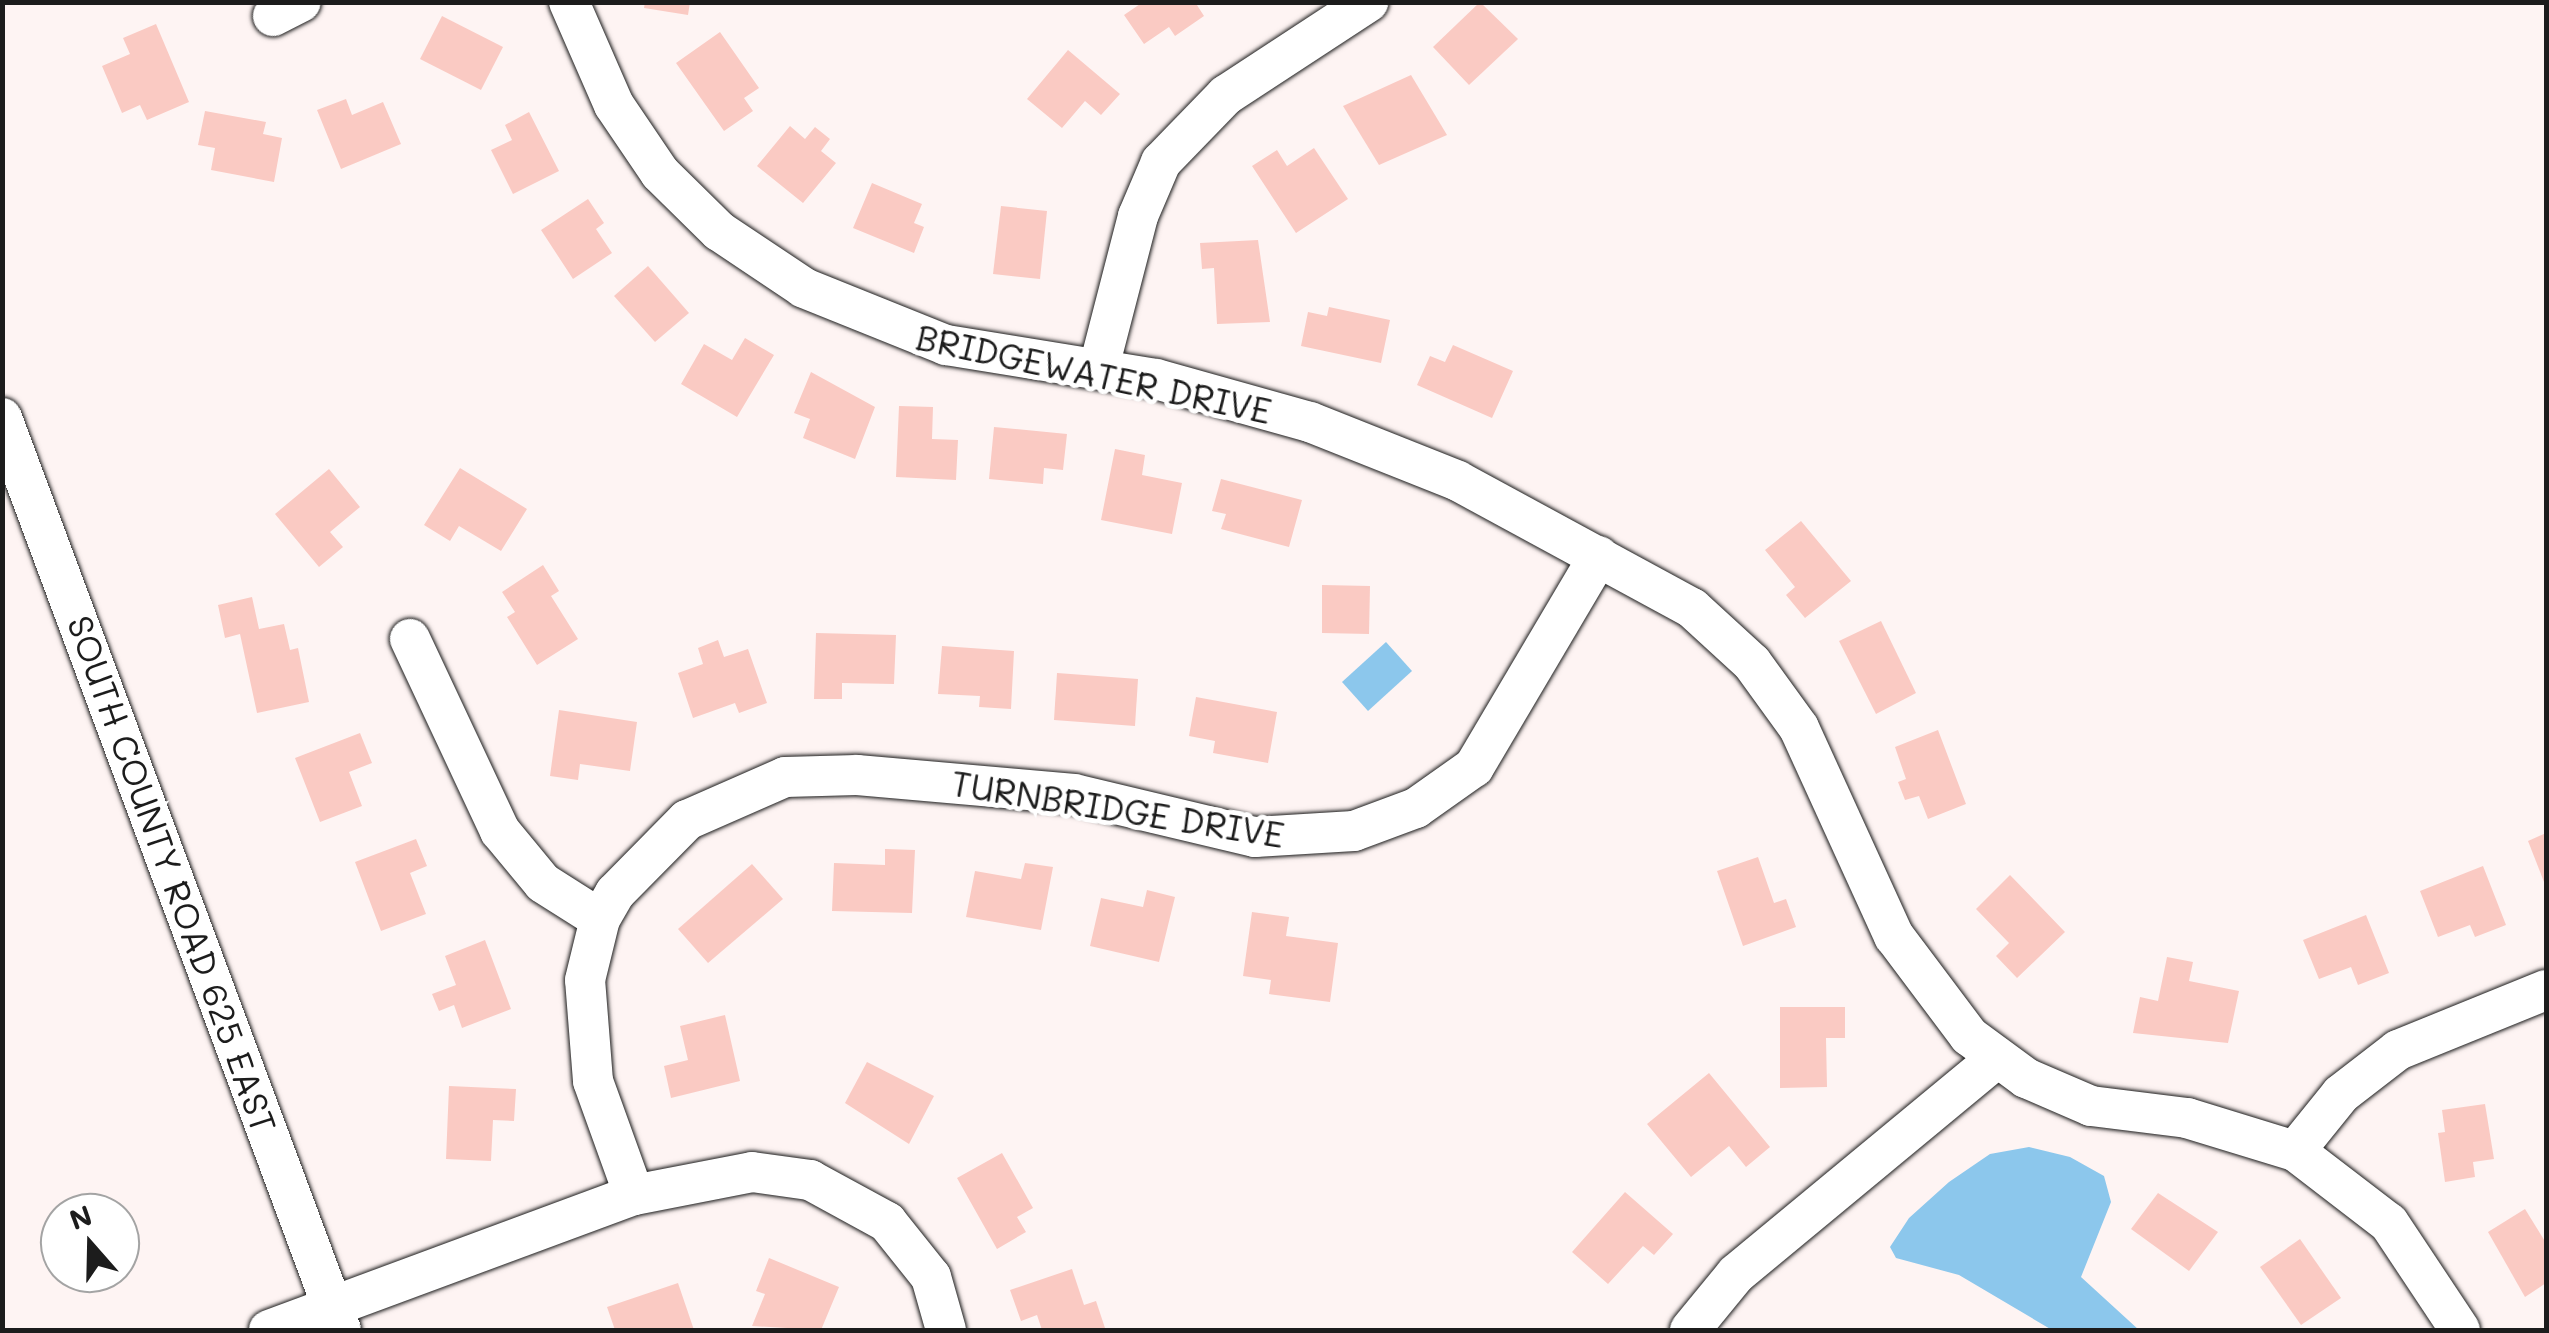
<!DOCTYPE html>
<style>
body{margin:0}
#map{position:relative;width:2549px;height:1333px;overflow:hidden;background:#fef4f3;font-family:Mali,sans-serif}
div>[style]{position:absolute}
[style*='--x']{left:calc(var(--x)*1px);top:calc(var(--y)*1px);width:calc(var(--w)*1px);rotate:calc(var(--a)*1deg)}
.water>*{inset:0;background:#8cc7ec}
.building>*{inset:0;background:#facac3}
.roads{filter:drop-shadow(0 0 2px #1c1c1c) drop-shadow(0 0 2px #1c1c1c)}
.minor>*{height:40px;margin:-20px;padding:0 20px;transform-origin:20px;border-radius:20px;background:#fff}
span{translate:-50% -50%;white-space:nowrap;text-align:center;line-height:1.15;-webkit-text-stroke:10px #fff;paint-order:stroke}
.street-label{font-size:35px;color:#1c1c1c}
.frame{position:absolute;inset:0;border:5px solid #1c1c1c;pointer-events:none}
.north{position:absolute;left:40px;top:1193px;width:100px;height:100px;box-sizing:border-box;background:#fff;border:2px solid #a4a4a4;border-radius:50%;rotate:340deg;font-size:28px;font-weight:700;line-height:40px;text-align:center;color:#1c1c1c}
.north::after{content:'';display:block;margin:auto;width:35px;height:45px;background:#1c1c1c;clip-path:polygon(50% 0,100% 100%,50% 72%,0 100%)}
</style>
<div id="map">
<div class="water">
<i style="clip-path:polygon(1386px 642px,1412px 671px,1368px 711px,1342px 682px)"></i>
<i style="clip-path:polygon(2029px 1147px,2070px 1157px,2104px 1176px,2111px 1202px,2081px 1277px,2139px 1330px,2052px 1330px,1959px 1275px,1896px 1258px,1890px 1247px,1909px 1218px,1949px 1182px,1990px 1154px)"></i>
</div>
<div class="building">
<i style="clip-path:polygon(645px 2px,690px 2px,688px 15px,644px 8px)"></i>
<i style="clip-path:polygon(1143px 2px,1195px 2px,1204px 16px,1175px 36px,1169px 27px,1144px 44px,1124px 15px)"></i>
<i style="clip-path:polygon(1480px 2px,1518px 39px,1469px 85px,1433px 47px)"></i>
<i style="clip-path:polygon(442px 16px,503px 47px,481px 90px,420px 59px)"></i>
<i style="clip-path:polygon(156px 24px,189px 102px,147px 120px,140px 105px,122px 113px,102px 66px,130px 54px,123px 38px)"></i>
<i style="clip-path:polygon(720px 32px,759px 88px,744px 98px,753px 111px,724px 131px,676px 63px)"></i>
<i style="clip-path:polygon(1068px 50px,1120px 94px,1101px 115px,1085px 101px,1062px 128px,1027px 99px)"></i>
<i style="clip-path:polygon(1411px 75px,1447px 135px,1379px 165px,1343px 106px)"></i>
<i style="clip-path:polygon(346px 99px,352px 115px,383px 102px,401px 144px,341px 169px,317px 110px)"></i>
<i style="clip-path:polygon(205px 111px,266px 122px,263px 134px,282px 138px,274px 182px,211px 170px,215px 148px,198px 145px)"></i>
<i style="clip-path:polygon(529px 112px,559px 171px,513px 194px,491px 150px,512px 140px,505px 125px)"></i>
<i style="clip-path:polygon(790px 126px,805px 139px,815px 127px,830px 139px,821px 151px,836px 163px,803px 203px,757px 166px)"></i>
<i style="clip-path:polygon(1314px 148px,1348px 199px,1296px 233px,1252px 166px,1277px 150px,1287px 166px)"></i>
<i style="clip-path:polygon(872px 183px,922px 204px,914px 223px,924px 227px,914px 253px,853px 228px)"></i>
<i style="clip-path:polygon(588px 199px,604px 223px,596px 229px,612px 253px,573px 279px,541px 230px)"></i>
<i style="clip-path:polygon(1001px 206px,1047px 211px,1040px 279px,993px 274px)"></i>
<i style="clip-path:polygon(1258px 240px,1270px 322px,1217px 324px,1214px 268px,1202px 269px,1200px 243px)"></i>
<i style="clip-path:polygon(648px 266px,689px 313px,655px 342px,614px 296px)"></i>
<i style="clip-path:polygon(1329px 307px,1390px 320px,1381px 363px,1301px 346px,1308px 312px,1327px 316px)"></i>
<i style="clip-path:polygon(745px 338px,774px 355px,737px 417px,681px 384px,704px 344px,732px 360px)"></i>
<i style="clip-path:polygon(1453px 345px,1513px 371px,1492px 418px,1417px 385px,1430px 356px,1445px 362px)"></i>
<i style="clip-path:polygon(811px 372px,875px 407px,855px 459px,803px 438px,810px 419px,794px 413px)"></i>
<i style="clip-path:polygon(899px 406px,933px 407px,932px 439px,958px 440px,956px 480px,896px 477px)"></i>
<i style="clip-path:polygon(994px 427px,1067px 434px,1063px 470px,1044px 468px,1043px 484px,989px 479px)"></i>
<i style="clip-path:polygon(1115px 449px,1145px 455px,1142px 475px,1182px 483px,1172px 534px,1101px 520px)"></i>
<i style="clip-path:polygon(460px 468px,527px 509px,501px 551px,459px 526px,450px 541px,424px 525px)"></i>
<i style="clip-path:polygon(329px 469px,360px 507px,330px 532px,343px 547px,319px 567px,275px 514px)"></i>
<i style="clip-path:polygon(1221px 479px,1302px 500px,1289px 547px,1221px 529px,1226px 514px,1212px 511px)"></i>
<i style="clip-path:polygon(1801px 521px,1851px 581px,1805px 618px,1786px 595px,1795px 587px,1765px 550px)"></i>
<i style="clip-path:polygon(543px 565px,559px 591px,551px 596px,578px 639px,537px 665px,507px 617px,515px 612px,502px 592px)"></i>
<i style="clip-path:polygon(1322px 585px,1370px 586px,1369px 634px,1322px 633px)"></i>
<i style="clip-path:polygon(252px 597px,259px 629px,284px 624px,290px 650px,298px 648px,309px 702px,257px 713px,240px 634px,225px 638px,218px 605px)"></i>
<i style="clip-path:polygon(1881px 621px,1916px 693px,1876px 714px,1839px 641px)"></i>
<i style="clip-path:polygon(816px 633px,896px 635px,894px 684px,842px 683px,842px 699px,814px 699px)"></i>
<i style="clip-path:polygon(718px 640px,724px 657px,748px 649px,767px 703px,739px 713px,735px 703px,693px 718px,678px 673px,703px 664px,698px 648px)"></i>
<i style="clip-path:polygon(942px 646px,1014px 651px,1011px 709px,979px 707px,980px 696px,938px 694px)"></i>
<i style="clip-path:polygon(1057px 673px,1138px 679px,1135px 726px,1054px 720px)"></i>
<i style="clip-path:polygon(1196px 697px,1277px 712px,1268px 763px,1213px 753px,1215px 741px,1189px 736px)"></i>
<i style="clip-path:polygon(559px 710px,637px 722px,630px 771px,580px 764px,578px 780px,550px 776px)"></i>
<i style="clip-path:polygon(1938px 730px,1966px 804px,1928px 819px,1919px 796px,1905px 800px,1898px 782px,1906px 779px,1895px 747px)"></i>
<i style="clip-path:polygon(360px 733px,372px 763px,349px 772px,362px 806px,320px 822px,295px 758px)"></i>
<i style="clip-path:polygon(2546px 833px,2546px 887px,2528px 841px)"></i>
<i style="clip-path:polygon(416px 839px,427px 866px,410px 873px,426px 914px,381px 931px,355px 862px)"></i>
<i style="clip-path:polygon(885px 849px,915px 850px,912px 913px,832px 911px,834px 863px,885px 865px)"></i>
<i style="clip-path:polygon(1758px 857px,1774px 903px,1786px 899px,1796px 927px,1743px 946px,1717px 871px)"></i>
<i style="clip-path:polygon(1025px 863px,1053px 867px,1041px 930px,966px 917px,975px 871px,1021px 879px)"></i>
<i style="clip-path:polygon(752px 864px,783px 899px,708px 963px,678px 929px)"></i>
<i style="clip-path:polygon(2483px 866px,2506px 925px,2475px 937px,2470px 925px,2438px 937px,2420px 891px)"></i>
<i style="clip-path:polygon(2010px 875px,2065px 932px,2017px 978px,1996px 956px,2009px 943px,1976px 909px)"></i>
<i style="clip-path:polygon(1147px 890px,1175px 897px,1159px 962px,1090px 946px,1101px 898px,1143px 907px)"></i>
<i style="clip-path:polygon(1252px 912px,1289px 917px,1286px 936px,1338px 943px,1330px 1002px,1269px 994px,1271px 980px,1243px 976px)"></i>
<i style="clip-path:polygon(2366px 915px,2389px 973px,2358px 985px,2351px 967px,2319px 979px,2303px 940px)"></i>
<i style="clip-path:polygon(485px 940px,511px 1009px,462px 1028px,454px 1005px,439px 1011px,432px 994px,456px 985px,445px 956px)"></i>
<i style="clip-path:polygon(2167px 957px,2193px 962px,2189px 981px,2239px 991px,2228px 1043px,2133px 1033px,2140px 997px,2158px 1001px)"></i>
<i style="clip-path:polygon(1780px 1007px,1845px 1007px,1845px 1038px,1826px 1038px,1827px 1087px,1780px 1088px)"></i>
<i style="clip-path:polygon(725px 1015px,740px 1081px,671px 1098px,664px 1066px,688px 1060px,680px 1026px)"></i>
<i style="clip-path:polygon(867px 1062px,934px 1096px,909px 1144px,845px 1103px)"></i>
<i style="clip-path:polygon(1709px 1073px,1770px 1147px,1746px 1167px,1729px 1146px,1691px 1177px,1647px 1124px)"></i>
<i style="clip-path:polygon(449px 1086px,516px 1089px,514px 1121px,493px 1120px,491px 1161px,446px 1159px)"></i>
<i style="clip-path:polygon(2485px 1104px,2494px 1159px,2473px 1162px,2475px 1177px,2445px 1182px,2438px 1133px,2445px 1132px,2442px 1110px)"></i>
<i style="clip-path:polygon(1002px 1153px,1033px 1208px,1017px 1217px,1026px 1232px,997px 1249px,957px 1178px)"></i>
<i style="clip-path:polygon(1625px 1192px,1673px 1234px,1654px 1255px,1643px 1246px,1608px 1284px,1572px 1252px)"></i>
<i style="clip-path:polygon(2158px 1193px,2218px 1232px,2189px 1271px,2131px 1229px)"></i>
<i style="clip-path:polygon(2525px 1209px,2546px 1243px,2546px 1283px,2525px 1297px,2488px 1232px)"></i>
<i style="clip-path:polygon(2300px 1239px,2341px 1298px,2301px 1325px,2260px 1267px)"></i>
<i style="clip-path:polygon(769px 1258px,839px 1287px,821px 1330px,752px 1326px,765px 1294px,756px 1291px)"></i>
<i style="clip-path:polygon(1072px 1269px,1084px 1305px,1096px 1301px,1105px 1328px,1042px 1330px,1037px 1315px,1021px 1321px,1010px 1290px)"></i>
<i style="clip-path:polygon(678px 1283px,694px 1330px,615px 1330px,607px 1307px)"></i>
</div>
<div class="roads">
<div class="minor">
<i style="--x:569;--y:2;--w:112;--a:66.4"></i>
<i style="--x:614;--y:105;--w:82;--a:55.9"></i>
<i style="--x:660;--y:173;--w:83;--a:44.5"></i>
<i style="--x:719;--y:231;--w:102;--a:33.8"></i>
<i style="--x:804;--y:288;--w:153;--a:21.9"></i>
<i style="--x:946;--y:345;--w:213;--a:9.2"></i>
<i style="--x:1156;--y:379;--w:160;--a:15.6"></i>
<i style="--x:1310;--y:422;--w:159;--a:21.7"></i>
<i style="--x:1458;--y:481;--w:266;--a:28.5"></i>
<i style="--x:1692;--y:608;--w:81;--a:42.5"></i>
<i style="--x:1752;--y:663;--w:80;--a:54.1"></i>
<i style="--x:1799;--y:728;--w:229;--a:65.5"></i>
<i style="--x:1894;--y:936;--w:125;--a:53.1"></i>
<i style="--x:1969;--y:1036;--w:71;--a:36.4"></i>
<i style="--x:2026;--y:1078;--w:71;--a:23.3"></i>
<i style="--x:2091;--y:1106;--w:97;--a:7.1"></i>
<i style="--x:2187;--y:1118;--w:113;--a:17"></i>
<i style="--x:2295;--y:1151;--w:118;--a:37.5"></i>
<i style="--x:2389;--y:1223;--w:128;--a:56.4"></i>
<i style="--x:273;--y:16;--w:31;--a:-27"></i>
<i style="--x:1099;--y:367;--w:156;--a:-75.5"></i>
<i style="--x:1138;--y:216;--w:59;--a:-66.9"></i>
<i style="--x:1161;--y:162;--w:93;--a:-45.9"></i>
<i style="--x:1226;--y:95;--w:170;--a:-33.2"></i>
<i style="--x:2;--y:418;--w:973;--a:69.61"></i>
<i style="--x:410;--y:639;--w:212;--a:64.9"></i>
<i style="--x:500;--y:831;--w:67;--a:50.4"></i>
<i style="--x:543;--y:883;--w:67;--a:32.3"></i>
<i style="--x:2295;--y:1151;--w:73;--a:-51.1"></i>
<i style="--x:2341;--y:1094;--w:72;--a:-37.7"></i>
<i style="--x:2398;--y:1050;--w:160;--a:-22.1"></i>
<i style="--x:634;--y:1195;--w:121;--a:-109.8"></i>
<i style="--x:593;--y:1081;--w:101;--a:-94.5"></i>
<i style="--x:585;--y:980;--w:63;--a:-76.2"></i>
<i style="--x:600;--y:919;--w:30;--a:-60"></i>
<i style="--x:615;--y:893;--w:103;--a:-45.4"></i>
<i style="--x:687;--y:820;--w:107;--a:-23.7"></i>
<i style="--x:785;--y:777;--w:72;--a:-1.6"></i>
<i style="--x:857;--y:775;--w:218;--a:5"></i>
<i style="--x:1074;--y:794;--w:186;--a:13.4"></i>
<i style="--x:1255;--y:837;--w:99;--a:-3.5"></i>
<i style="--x:1354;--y:831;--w:66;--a:-20.4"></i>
<i style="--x:1416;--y:808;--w:71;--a:-35.3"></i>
<i style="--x:1474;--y:767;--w:245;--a:-59.4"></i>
<i style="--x:269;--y:1330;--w:389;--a:-20.3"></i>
<i style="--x:634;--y:1195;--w:120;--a:-11"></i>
<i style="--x:752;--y:1172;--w:59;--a:7.9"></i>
<i style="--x:810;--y:1180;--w:88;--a:28.6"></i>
<i style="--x:887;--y:1222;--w:70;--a:51.3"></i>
<i style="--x:931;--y:1277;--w:55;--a:74.2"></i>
<i style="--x:1690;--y:1330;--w:72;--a:-50.6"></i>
<i style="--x:1736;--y:1274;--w:337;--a:-39.6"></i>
</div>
</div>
<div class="street-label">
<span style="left:1094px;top:373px;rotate:12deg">BRIDGEWATER DRIVE</span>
<span style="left:1118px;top:808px;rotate:9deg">TURNBRIDGE DRIVE</span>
<span style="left:173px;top:874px;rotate:70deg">SOUTH COUNTY ROAD 625 EAST</span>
</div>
<div class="frame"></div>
<div class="north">N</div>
</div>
